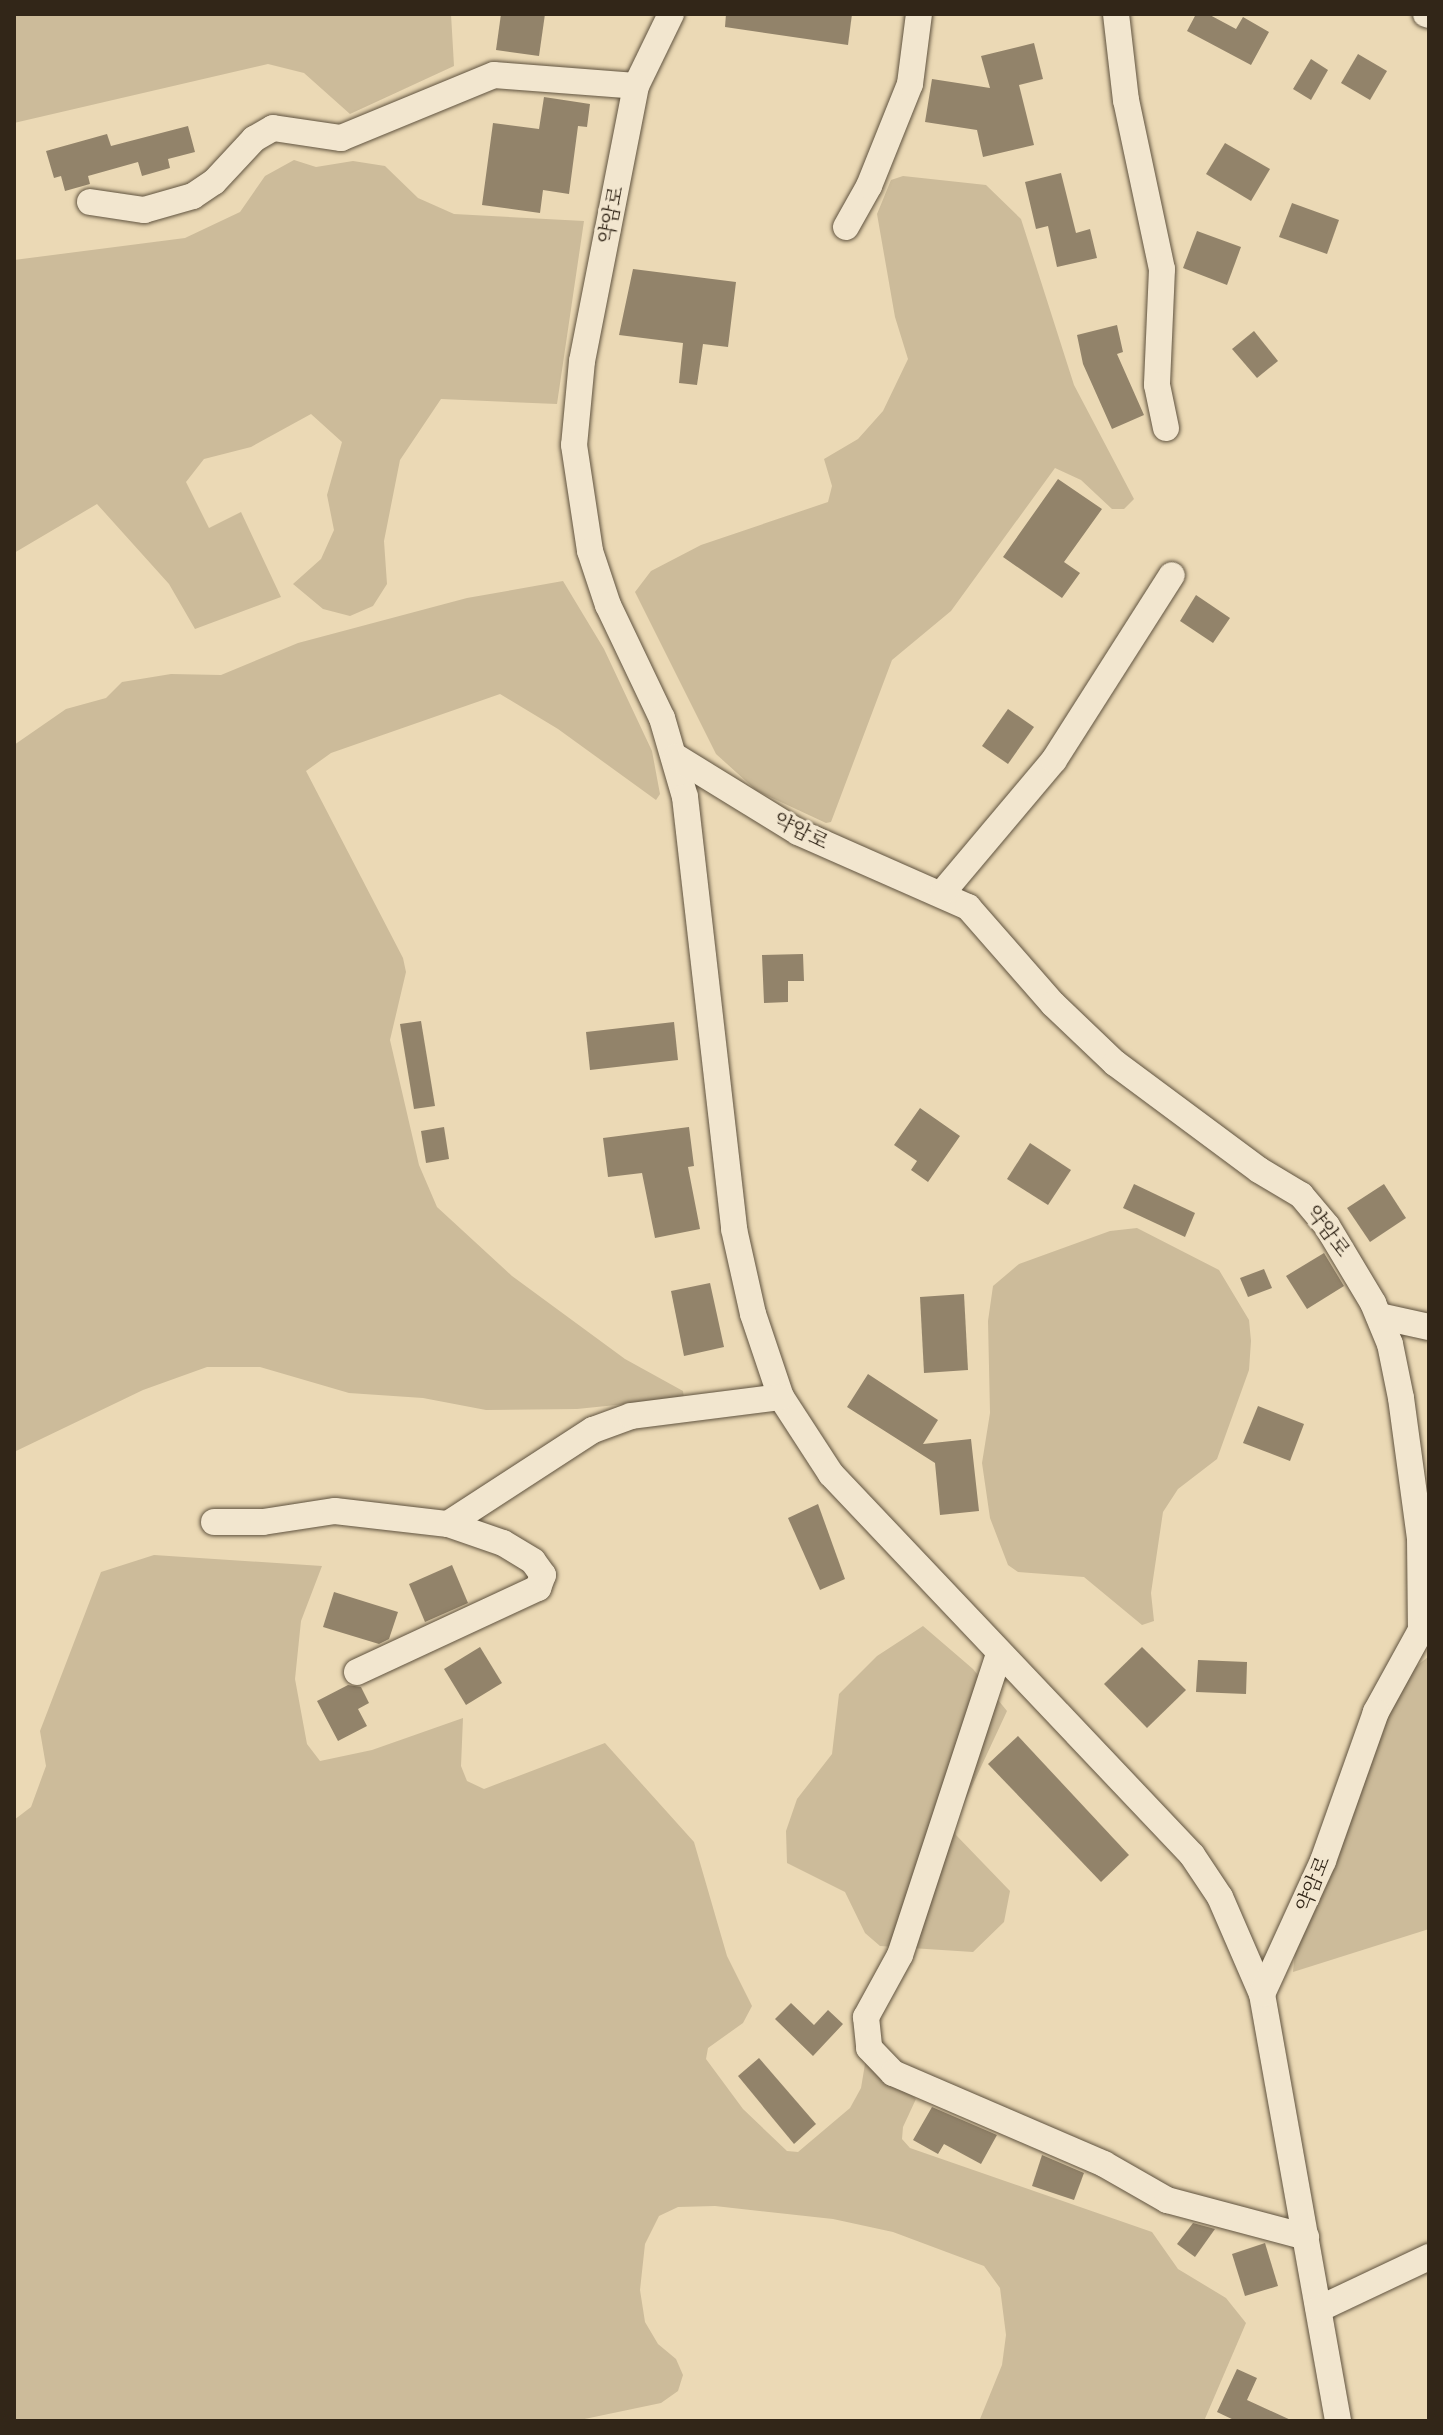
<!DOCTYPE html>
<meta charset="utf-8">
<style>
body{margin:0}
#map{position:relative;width:1443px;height:2435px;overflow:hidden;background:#ebd9b5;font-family:"Libre Caslon Text","Noto Serif KR",serif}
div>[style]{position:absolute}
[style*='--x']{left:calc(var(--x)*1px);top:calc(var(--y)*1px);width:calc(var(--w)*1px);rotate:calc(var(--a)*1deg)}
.green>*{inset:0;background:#ccbb9a}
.building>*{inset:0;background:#92836a}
.roads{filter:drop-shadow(0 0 2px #60533f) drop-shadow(0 0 2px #60533f)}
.minor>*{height:26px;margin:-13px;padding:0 13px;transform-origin:13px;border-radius:13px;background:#f2e6cf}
span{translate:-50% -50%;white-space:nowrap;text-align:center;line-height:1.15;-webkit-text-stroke:6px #f2e6cf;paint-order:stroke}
.street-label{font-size:20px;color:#322618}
.frame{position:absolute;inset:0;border:16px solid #322618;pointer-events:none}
</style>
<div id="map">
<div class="green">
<i style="clip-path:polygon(14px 14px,451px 14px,454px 66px,350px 114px,304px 73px,268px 64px,14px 123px)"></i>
<i style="clip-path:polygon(294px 160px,316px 167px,353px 161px,385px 166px,418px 198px,454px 214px,584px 221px,557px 404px,441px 399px,400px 460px,384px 541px,387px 584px,373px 606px,350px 616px,323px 609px,293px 584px,321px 559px,334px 530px,327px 495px,342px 442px,311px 414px,251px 447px,204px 459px,186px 482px,209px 528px,241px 512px,281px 597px,195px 629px,169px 584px,97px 504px,14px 553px,14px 260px,185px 238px,240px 212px,265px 176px)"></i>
<i style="clip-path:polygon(903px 176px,986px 185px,1021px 219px,1074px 385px,1134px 499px,1124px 509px,1112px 509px,1081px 480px,1055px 468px,951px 611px,892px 660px,831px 822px,826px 823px,757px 791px,716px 754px,635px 592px,651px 571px,701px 545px,828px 502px,832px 486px,824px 459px,858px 439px,883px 411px,908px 359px,895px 317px,877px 214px,891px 180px)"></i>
<i style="clip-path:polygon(563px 581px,604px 649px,652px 751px,660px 794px,656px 800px,558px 729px,500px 694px,331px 753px,306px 771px,403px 958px,406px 972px,390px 1040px,419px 1165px,437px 1207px,512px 1276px,625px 1359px,683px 1391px,684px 1398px,577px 1409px,486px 1410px,423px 1398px,349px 1393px,260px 1367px,207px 1367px,143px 1390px,14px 1452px,14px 745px,66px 709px,106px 698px,122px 682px,171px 674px,221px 675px,298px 643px,467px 598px)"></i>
<i style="clip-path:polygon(1137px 1228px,1219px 1270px,1249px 1320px,1251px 1341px,1249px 1370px,1217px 1459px,1178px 1489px,1163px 1512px,1151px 1593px,1154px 1621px,1142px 1625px,1084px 1577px,1018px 1572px,1008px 1565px,990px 1518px,982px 1463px,990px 1413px,988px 1321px,993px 1286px,1019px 1264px,1110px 1231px)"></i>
<i style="clip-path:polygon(154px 1555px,322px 1566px,301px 1621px,295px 1679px,307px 1744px,320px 1761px,372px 1750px,463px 1718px,461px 1766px,467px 1781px,484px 1789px,605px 1743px,694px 1842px,727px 1956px,752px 2006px,743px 2023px,708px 2048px,706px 2059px,743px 2109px,787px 2151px,798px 2152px,850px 2108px,861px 2088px,867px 2052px,916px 2099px,903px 2127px,902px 2139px,910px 2148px,1152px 2232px,1178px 2269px,1226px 2298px,1246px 2323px,1204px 2421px,984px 2421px,980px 2419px,1002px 2365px,1006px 2335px,1000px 2288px,984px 2266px,893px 2232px,833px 2219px,715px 2206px,678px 2207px,659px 2216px,645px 2244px,640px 2290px,645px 2322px,658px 2344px,676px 2359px,683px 2375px,678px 2391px,661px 2403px,575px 2421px,14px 2421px,14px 1820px,31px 1807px,46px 1766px,40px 1731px,101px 1572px)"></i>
<i style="clip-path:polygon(923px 1626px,973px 1669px,1007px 1711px,954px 1825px,956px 1835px,1010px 1891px,1004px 1922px,973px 1952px,880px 1946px,865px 1933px,845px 1892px,787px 1863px,786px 1831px,797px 1799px,832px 1754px,839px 1694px,877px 1656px)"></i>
<i style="clip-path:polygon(1429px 1656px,1429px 1929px,1293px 1972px,1295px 1953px,1380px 1723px,1407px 1674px)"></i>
</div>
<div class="building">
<i style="clip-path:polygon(501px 14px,545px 14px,539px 56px,496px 50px)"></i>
<i style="clip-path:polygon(726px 14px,852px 14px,848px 45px,725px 27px)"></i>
<i style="clip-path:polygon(1196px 14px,1208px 14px,1236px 29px,1243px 17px,1269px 32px,1251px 65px,1187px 31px)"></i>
<i style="clip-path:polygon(1034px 43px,1043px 79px,1019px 85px,1034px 145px,983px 157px,977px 130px,925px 122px,932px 79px,990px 88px,981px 56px)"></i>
<i style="clip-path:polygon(1358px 54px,1387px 71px,1370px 100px,1341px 83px)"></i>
<i style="clip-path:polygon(1311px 59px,1328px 70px,1311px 100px,1293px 89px)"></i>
<i style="clip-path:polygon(544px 97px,590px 104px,587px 127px,578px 126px,569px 194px,543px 190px,540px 213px,482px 205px,493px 123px,539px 129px)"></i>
<i style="clip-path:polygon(188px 126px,195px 152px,168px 159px,170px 168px,142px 176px,138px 162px,88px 176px,90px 184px,65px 191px,61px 176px,54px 178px,46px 151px,107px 134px,111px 146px)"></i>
<i style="clip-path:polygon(1225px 143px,1270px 169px,1251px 201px,1206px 174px)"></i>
<i style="clip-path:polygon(1061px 173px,1076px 233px,1090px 229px,1097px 258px,1057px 267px,1048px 226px,1036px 229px,1025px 182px)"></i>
<i style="clip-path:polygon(1292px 203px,1339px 220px,1327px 254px,1279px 237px)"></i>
<i style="clip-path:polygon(1197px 231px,1241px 247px,1227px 285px,1183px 268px)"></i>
<i style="clip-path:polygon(633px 269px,736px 282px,728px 347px,703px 344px,697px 385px,679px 383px,683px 343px,619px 335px)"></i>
<i style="clip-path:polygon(1117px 325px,1123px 352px,1117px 354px,1144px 415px,1112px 429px,1083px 364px,1077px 335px)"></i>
<i style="clip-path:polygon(1254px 331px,1278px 361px,1257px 378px,1232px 349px)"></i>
<i style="clip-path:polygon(1058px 479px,1102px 509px,1064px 562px,1080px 573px,1062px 598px,1003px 557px)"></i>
<i style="clip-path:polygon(1196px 595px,1230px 618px,1213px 643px,1180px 621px)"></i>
<i style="clip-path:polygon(1008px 709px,1034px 727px,1008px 764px,982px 746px)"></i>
<i style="clip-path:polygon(803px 954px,804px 981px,788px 981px,788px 1002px,764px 1003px,762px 955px)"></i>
<i style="clip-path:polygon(421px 1021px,435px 1106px,414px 1109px,400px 1024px)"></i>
<i style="clip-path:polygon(674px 1022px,678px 1060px,590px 1070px,586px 1032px)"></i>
<i style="clip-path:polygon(920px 1108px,960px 1136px,928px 1182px,911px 1170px,917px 1161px,894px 1145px)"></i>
<i style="clip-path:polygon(444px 1127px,449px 1159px,426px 1163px,421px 1131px)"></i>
<i style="clip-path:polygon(689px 1127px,694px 1166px,688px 1167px,700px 1229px,655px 1238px,642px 1173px,608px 1177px,603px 1138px)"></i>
<i style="clip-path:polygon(1030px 1143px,1071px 1170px,1048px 1205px,1007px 1179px)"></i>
<i style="clip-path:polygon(1134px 1184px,1195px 1213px,1185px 1237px,1123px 1208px)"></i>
<i style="clip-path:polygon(1384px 1184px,1406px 1218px,1370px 1242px,1347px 1208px)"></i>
<i style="clip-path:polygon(1324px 1253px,1344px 1286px,1307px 1309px,1286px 1276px)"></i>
<i style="clip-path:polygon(1264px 1269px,1272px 1288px,1248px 1297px,1240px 1278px)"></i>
<i style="clip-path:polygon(710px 1283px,724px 1347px,684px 1356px,671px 1291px)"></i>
<i style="clip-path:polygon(964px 1294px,968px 1370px,924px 1373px,920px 1297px)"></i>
<i style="clip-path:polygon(868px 1374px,938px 1420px,923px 1444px,971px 1439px,979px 1511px,940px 1515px,935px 1463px,847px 1407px)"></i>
<i style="clip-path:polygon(1258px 1406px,1304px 1424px,1290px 1461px,1243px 1443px)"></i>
<i style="clip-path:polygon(818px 1504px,845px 1579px,820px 1590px,788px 1518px)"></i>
<i style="clip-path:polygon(452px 1565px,468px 1603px,425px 1622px,409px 1584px)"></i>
<i style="clip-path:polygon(334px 1592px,398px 1612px,389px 1639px,379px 1644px,323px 1627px)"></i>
<i style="clip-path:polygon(480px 1647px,502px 1683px,466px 1705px,444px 1669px)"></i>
<i style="clip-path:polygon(1142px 1647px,1186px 1690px,1147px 1728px,1104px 1684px)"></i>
<i style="clip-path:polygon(1198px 1660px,1247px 1662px,1246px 1694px,1196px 1692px)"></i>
<i style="clip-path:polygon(348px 1685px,361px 1687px,369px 1703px,358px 1709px,367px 1726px,338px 1741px,317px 1701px)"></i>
<i style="clip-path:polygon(1018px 1736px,1129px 1855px,1101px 1882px,988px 1764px)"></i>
<i style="clip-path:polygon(791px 2003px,814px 2025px,828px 2010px,843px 2024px,813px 2056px,775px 2019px)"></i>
<i style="clip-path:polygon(759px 2058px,816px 2124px,794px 2144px,738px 2076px)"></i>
<i style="clip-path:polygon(932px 2107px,997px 2135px,981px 2164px,944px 2144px,938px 2154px,913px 2140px)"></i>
<i style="clip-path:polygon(1042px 2155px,1084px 2173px,1074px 2200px,1032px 2186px)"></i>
<i style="clip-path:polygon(1193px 2223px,1215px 2229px,1195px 2257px,1177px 2244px)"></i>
<i style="clip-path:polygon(1265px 2243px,1278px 2286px,1245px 2296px,1232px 2254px)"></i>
<i style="clip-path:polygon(1237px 2369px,1257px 2378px,1247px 2400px,1293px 2421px,1236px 2421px,1217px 2412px)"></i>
</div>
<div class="roads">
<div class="minor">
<i style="--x:671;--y:14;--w:80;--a:115.9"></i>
<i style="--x:636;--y:86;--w:280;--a:101.1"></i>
<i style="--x:582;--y:361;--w:84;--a:95.4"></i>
<i style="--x:574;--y:445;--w:107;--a:81.4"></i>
<i style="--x:590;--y:551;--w:57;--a:71.6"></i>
<i style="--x:608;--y:605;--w:125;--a:64.5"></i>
<i style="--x:662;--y:718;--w:82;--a:73.8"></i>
<i style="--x:685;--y:797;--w:435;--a:83.5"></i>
<i style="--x:734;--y:1229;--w:87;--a:77.4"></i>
<i style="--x:753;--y:1314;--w:88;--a:71.4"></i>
<i style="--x:781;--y:1397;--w:92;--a:57"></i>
<i style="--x:831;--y:1474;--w:525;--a:46.54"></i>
<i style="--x:1192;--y:1855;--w:50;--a:56.3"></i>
<i style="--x:1220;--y:1897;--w:106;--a:66.6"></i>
<i style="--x:1262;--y:1994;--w:434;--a:79.9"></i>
<i style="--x:1116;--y:14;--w:87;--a:83.4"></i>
<i style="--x:1126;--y:100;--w:173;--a:78"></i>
<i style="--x:1162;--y:269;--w:116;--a:92.5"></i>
<i style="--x:1157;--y:385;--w:44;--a:78.2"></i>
<i style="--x:1426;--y:14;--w:3;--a:18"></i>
<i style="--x:90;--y:202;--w:55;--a:8.4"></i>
<i style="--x:144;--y:210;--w:51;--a:-15.9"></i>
<i style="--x:193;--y:196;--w:25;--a:-34"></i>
<i style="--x:214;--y:182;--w:59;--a:-47.1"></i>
<i style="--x:254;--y:139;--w:22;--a:-30"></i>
<i style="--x:273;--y:128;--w:69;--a:8.4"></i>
<i style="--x:341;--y:138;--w:165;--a:-22.4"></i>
<i style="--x:494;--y:75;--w:142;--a:4.4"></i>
<i style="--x:846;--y:227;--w:47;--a:-60.7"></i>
<i style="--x:869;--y:186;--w:110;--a:-68.1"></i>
<i style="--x:910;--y:84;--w:71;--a:-82.7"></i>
<i style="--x:676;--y:757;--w:143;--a:31.6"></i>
<i style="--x:798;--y:832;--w:186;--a:23.8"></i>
<i style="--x:968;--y:907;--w:129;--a:48.8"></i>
<i style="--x:1053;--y:1004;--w:86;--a:43.6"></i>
<i style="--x:1115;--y:1063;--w:179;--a:36.6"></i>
<i style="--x:1259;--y:1170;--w:49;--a:30.8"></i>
<i style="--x:1301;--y:1195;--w:40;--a:50"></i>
<i style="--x:1327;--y:1226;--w:90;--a:59.1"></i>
<i style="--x:1373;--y:1303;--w:44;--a:67.5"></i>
<i style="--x:1390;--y:1344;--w:55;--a:78.5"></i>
<i style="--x:1401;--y:1398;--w:141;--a:82.3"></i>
<i style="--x:1420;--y:1538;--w:92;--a:89.4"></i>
<i style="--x:1421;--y:1630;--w:94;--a:118.8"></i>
<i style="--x:1376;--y:1712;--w:158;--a:109.6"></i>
<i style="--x:1323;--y:1861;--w:146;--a:114.6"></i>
<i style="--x:943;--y:892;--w:172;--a:-49.9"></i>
<i style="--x:1054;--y:760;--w:219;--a:-57.5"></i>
<i style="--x:1379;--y:1316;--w:51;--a:12.4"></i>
<i style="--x:214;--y:1522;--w:49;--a:0"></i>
<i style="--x:263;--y:1522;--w:73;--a:-8.7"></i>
<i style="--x:335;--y:1511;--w:114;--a:6.6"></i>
<i style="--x:999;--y:1654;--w:317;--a:108.2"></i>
<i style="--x:900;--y:1955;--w:71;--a:118.7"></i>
<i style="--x:866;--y:2017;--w:31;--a:84"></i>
<i style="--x:869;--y:2048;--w:35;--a:46"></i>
<i style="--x:893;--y:2073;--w:230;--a:23.3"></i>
<i style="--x:1104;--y:2164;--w:73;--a:29.7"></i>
<i style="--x:1167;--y:2200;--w:144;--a:14.9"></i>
<i style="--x:357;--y:1672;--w:200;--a:-24.9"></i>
<i style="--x:538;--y:1588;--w:14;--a:-69"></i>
<i style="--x:543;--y:1575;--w:17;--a:-126"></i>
<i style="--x:533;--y:1561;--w:35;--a:-149"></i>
<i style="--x:503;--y:1543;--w:58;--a:-160.9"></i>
<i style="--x:448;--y:1524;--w:173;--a:-33"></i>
<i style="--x:593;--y:1430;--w:40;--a:-20.2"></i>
<i style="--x:631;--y:1416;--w:151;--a:-7.2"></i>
<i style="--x:1319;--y:2309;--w:122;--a:-25.3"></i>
</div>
</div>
<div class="street-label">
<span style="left:611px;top:215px;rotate:-79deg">약암로</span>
<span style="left:801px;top:831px;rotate:26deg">약암로</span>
<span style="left:1328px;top:1231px;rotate:53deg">약암로</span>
<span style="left:1313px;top:1884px;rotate:-68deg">약암로</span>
</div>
<div class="frame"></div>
</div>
